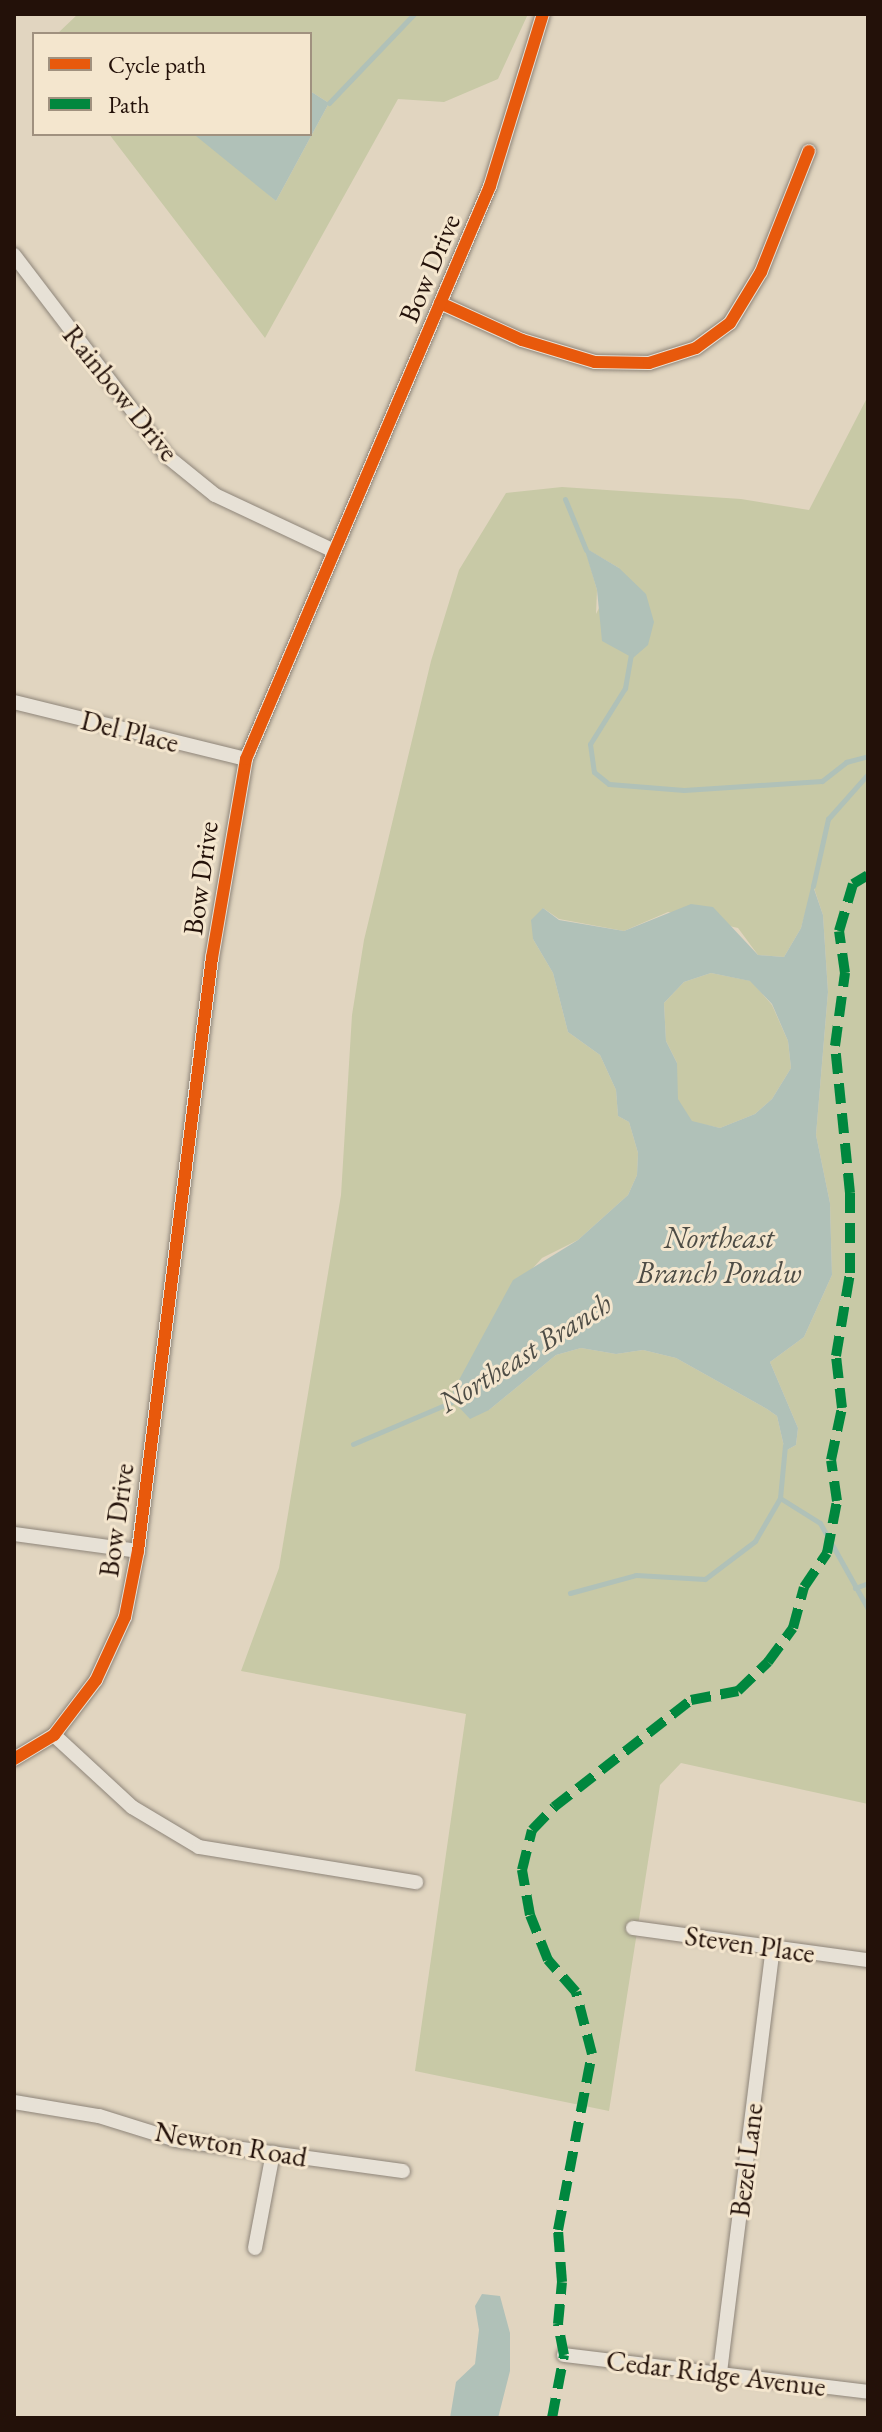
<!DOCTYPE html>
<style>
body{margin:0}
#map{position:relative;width:882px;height:2432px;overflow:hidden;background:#e1d5c0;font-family:"EB Garamond",serif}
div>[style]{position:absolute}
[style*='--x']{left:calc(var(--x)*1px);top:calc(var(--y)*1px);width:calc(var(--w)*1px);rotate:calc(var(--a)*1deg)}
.green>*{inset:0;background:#c8c9a6}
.water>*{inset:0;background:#b0c1b8}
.stream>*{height:5px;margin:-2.5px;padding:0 2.5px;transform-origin:2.5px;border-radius:2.5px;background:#b0c1b8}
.roads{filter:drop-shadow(0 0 2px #8e8579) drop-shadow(0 0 2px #8e8579)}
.street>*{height:14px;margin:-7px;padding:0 7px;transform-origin:7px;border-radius:7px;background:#e7e1d6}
.quiet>*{height:10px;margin-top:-5px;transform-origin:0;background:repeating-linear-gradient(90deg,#00873e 0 20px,transparent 0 30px)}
.cycleway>*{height:12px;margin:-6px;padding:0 6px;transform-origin:6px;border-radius:6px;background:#e8590c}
span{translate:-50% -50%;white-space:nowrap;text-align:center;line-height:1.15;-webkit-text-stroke:6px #f4e6ce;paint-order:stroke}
.street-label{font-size:28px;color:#231109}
.water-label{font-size:30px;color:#4d4c45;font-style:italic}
.frame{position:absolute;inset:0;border:16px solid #231109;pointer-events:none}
.legend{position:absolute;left:32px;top:32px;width:280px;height:104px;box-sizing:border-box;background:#f4e6ce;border:2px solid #a0917f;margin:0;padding:10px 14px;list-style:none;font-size:24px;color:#231109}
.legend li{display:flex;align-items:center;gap:16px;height:40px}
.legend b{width:40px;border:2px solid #a0917f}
</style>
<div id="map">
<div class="green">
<i style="clip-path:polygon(78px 14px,528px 14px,498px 79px,444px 102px,398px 99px,265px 338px,109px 134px,198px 134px,276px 201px,329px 103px,310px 91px,310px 34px,57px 34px)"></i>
<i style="clip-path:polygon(evenodd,868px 396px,868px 1804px,681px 1763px,660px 1785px,609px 2111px,415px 2071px,466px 1714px,241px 1671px,279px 1568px,341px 1195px,352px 1015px,364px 940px,431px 661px,459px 570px,506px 493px,562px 487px,741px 499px,809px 510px,868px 396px,585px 548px,619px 568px,596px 614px,597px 590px,585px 548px,868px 396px,813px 885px,823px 915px,828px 992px,816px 1135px,830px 1203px,832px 1275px,804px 1337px,770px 1362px,798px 1428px,796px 1445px,785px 1451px,777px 1416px,767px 1409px,676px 1358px,643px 1350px,616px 1354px,581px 1348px,556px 1355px,489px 1410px,470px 1363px,505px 1299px,542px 1258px,578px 1240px,628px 1195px,637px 1175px,638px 1153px,629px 1122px,618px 1116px,616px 1090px,600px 1055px,568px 1032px,553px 973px,533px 939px,543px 908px,559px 919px,624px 931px,668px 912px,738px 928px,758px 955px,784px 957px,801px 928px,813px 885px)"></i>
<i style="clip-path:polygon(711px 973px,751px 981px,772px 1005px,788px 1041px,791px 1068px,772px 1099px,755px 1114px,720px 1128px,692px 1122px,677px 1099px,677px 1063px,666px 1041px,664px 1003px,684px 982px)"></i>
</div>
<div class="water">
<i style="clip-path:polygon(310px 91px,329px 103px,276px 201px,196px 136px,310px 134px)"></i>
<i style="clip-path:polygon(584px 547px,619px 568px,646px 594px,654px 622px,648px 645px,633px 658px,602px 641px,597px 590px)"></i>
<i style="clip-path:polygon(evenodd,812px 883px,823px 915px,828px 992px,816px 1135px,830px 1203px,832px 1275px,804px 1337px,770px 1362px,798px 1428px,796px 1445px,785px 1451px,777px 1416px,767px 1409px,676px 1358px,643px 1350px,616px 1354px,581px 1348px,556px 1355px,489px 1410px,470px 1419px,454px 1402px,453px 1391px,513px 1280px,578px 1240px,628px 1195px,637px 1175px,638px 1153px,629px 1122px,618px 1116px,616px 1090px,600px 1055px,568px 1032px,553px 973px,533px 939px,531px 920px,543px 908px,559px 920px,624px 931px,691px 904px,713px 907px,758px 955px,784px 957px,801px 928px,812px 883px,711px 973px,750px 981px,772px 1004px,788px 1041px,791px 1068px,772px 1099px,755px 1114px,720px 1128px,692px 1121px,678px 1099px,677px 1063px,666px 1041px,664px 1003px,684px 982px,711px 973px)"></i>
<i style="clip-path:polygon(482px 2294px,500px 2296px,510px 2333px,510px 2371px,498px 2418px,450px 2418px,456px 2382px,475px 2364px,479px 2330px,475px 2306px)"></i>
</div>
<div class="stream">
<i style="--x:329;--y:103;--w:123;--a:-46.3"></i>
<i style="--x:565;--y:499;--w:55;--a:67.6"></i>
<i style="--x:631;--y:654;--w:35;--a:100"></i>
<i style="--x:625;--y:688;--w:66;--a:122"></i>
<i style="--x:590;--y:744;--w:28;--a:82"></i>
<i style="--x:594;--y:772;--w:19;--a:39"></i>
<i style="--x:609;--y:784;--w:75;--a:4.6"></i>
<i style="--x:684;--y:790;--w:138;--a:-3.7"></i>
<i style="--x:822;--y:781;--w:31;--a:-38"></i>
<i style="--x:846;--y:762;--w:23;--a:-15"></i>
<i style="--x:813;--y:886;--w:69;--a:-77.4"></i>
<i style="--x:828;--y:819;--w:60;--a:-48.4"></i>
<i style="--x:353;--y:1444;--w:115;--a:-23"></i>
<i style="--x:780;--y:1498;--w:47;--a:32"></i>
<i style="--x:820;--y:1523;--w:98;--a:60.8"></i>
<i style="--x:855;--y:1588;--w:14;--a:-21"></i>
<i style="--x:570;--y:1593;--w:68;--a:-15.3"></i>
<i style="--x:636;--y:1575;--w:69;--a:3.3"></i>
<i style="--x:705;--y:1579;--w:63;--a:-37.2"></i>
<i style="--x:755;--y:1541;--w:50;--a:-59.8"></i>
<i style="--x:780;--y:1498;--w:53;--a:-84.6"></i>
</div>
<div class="roads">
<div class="street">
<i style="--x:14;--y:255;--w:254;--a:52.7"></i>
<i style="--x:168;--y:457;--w:60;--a:39"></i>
<i style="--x:215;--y:495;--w:132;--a:25.2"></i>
<i style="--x:440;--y:303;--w:90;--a:24.3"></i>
<i style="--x:522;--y:340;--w:76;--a:16.8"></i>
<i style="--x:595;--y:362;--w:54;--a:1.1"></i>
<i style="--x:649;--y:363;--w:49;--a:-17.7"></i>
<i style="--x:696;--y:348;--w:42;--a:-36.3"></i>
<i style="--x:730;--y:323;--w:60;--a:-58.7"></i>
<i style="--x:761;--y:272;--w:130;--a:-68.4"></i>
<i style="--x:14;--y:702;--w:239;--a:13.8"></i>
<i style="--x:14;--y:1534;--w:125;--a:7.8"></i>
<i style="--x:54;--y:1735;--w:106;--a:42.7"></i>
<i style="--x:132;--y:1807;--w:78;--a:30.8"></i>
<i style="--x:199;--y:1847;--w:220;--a:9.2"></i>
<i style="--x:14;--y:1759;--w:47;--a:-31"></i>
<i style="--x:54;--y:1735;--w:69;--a:-52.6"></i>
<i style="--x:96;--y:1680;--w:69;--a:-65.3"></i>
<i style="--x:125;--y:1617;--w:67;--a:-78.9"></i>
<i style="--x:138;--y:1551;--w:598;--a:-82.89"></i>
<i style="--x:212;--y:958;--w:202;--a:-80.3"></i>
<i style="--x:246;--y:759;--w:623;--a:-66.93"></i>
<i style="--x:490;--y:186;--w:180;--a:-72.9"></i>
<i style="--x:633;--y:1928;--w:237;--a:7.8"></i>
<i style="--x:14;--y:2102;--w:86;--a:9.4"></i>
<i style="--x:99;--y:2116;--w:81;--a:17.3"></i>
<i style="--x:176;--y:2140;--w:229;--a:7.8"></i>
<i style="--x:255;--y:2248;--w:97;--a:-79.3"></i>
<i style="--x:564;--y:2355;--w:306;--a:6.9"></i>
<i style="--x:720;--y:2372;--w:427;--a:-82.9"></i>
</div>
</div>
<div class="quiet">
<i style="--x:552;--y:2418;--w:64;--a:-79.2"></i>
<i style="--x:564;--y:2355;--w:32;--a:-101"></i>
<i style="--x:558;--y:2324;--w:42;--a:-84.6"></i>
<i style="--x:562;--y:2282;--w:52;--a:-94.4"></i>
<i style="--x:558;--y:2230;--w:179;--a:-79.1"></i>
<i style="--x:592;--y:2054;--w:64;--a:-104.5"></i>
<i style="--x:576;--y:1992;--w:43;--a:-131.2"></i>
<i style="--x:548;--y:1960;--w:48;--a:-111.8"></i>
<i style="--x:530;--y:1915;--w:46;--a:-100.1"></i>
<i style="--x:522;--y:1870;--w:41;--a:-76"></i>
<i style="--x:532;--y:1830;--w:32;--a:-46"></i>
<i style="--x:554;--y:1807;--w:174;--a:-38"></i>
<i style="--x:691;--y:1700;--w:48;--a:-10.8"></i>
<i style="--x:738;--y:1691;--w:42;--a:-44"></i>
<i style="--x:768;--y:1662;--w:42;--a:-53.7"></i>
<i style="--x:793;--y:1628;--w:42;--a:-75"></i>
<i style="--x:804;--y:1587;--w:41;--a:-55.9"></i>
<i style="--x:827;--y:1553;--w:53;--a:-79.1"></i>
<i style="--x:837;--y:1501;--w:41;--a:-98.3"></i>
<i style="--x:831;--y:1460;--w:53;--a:-78.1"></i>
<i style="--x:842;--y:1408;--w:52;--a:-96.6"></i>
<i style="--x:836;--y:1356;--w:84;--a:-80.4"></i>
<i style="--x:850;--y:1273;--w:80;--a:-90"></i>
<i style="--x:850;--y:1193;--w:148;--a:-95.8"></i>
<i style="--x:835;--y:1046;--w:74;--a:-82.2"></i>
<i style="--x:845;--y:973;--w:42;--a:-98.1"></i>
<i style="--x:839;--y:931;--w:49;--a:-73.4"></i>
<i style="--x:853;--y:884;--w:17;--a:-31"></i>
</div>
<div class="cycleway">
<i style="--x:440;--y:303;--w:90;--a:24.3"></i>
<i style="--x:522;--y:340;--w:76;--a:16.8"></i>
<i style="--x:595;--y:362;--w:54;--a:1.1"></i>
<i style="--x:649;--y:363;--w:49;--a:-17.7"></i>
<i style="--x:696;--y:348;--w:42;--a:-36.3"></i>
<i style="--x:730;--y:323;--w:60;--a:-58.7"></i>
<i style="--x:761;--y:272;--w:130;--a:-68.4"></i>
<i style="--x:14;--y:1759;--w:47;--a:-31"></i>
<i style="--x:54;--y:1735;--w:69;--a:-52.6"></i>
<i style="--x:96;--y:1680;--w:69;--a:-65.3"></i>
<i style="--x:125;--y:1617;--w:67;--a:-78.9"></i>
<i style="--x:138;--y:1551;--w:598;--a:-82.89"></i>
<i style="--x:212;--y:958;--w:202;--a:-80.3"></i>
<i style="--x:246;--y:759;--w:623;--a:-66.93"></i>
<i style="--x:490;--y:186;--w:180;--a:-72.9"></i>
</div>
<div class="street-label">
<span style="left:429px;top:268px;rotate:-67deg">Bow Drive</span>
<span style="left:121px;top:393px;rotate:51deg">Rainbow Drive</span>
<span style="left:130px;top:731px;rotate:14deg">Del Place</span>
<span style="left:200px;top:878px;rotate:-82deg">Bow Drive</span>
<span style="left:116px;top:1520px;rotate:-82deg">Bow Drive</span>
<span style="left:750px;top:1944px;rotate:8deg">Steven Place</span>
<span style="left:231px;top:2144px;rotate:10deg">Newton Road</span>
<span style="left:746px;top:2160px;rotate:-83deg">Bezel Lane</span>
<span style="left:716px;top:2373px;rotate:7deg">Cedar Ridge Avenue</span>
</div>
<div class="water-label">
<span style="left:719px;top:1255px">Northeast<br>Branch Pondw</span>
<span style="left:525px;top:1353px;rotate:-32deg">Northeast Branch</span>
</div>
<div class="frame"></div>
<ul class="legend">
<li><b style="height:10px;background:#e8590c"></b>Cycle path</li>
<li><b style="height:10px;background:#00873e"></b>Path</li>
</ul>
</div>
